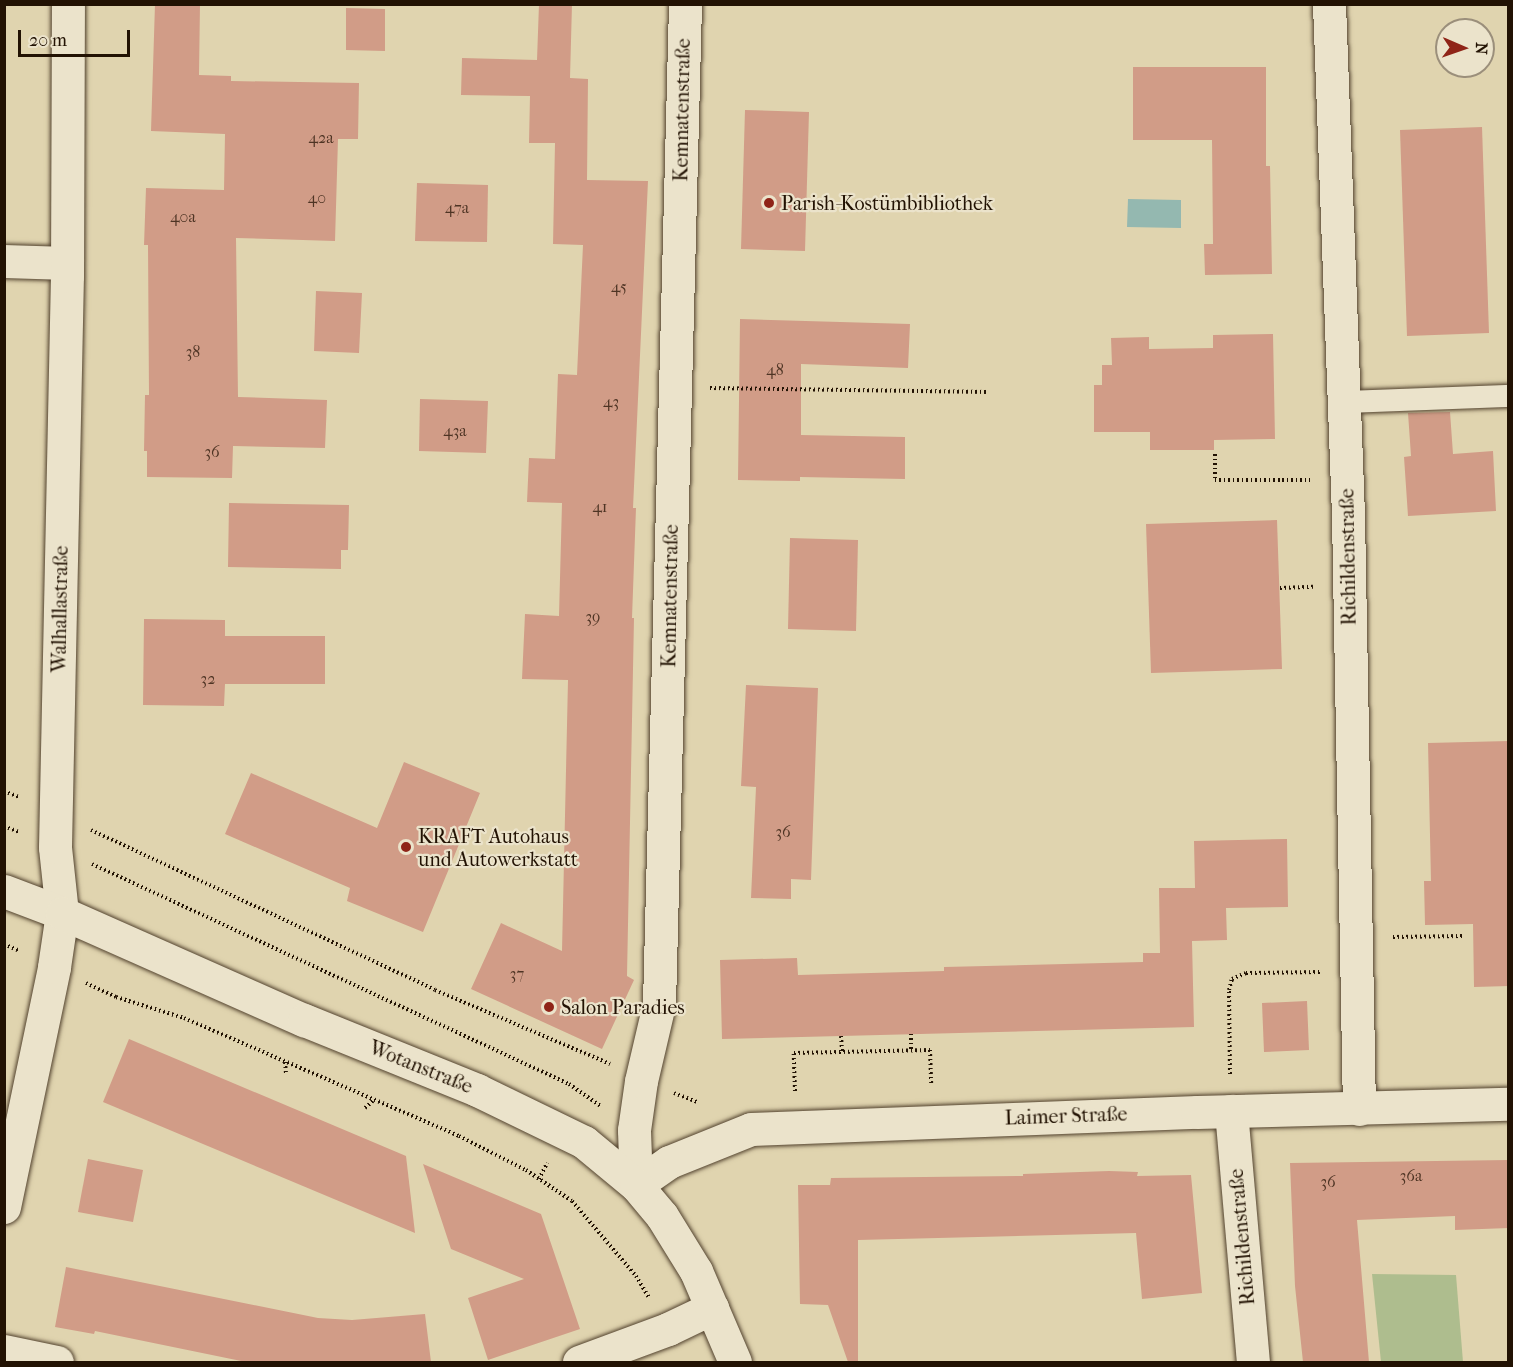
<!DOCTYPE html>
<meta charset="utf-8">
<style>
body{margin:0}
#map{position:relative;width:1513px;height:1367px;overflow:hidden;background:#e0d4af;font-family:"IM FELL French Canon",serif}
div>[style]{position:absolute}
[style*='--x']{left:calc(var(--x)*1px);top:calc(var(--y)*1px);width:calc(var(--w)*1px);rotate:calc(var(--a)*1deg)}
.green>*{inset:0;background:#aebd8e}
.water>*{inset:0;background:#94b8b0}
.building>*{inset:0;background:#d19c87}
.path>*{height:4px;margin-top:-2px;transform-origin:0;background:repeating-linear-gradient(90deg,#221203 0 1.5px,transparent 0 4.5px)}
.roads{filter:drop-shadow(0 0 2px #52422e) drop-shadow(0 0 2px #52422e)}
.lane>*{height:22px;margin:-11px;padding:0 11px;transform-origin:11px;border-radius:11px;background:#ebe3cb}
.street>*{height:33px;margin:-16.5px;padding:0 16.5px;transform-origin:16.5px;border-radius:16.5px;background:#ebe3cb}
.secondary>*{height:33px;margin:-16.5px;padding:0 16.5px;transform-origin:16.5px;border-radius:16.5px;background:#ebe3cb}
.dots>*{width:16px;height:16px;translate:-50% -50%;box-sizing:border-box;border:3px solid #ebe3cb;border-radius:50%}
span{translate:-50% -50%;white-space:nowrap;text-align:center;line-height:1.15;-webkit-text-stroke:4.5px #ebe3cb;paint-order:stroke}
.number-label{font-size:16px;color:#4e3424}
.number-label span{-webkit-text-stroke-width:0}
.street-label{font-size:20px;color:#221203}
.poi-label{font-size:20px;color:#221203}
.left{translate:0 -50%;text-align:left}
.frame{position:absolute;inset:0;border:6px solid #221203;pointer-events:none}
.north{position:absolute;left:1435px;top:18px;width:60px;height:60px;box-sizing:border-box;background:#ebe3cb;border:2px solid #9b8f7b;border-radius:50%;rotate:92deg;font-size:16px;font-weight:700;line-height:24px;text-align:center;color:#221203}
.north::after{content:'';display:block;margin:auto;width:21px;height:27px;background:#8f2418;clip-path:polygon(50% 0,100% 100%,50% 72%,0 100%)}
.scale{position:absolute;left:18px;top:30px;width:112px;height:27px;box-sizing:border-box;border:3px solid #221203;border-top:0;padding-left:8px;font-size:18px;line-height:21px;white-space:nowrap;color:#221203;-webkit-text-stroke:4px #ebe3cb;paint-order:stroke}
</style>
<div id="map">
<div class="green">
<i style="clip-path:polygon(1372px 1274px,1456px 1275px,1463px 1362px,1381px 1362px)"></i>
</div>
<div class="water">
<i style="clip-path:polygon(1128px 199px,1181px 200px,1181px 228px,1127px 227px)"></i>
</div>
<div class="building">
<i style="clip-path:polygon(155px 4px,200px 4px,199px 75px,231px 76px,231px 81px,359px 83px,358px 139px,338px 139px,335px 241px,236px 238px,238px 397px,327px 400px,325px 448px,233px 446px,232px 478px,147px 477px,147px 451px,144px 451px,145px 395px,149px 395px,148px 245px,144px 245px,146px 188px,224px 190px,225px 134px,151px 131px)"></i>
<i style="clip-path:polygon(539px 4px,572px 4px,570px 78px,588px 79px,587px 180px,648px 181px,633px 508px,636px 508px,632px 618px,634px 618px,627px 976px,634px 980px,602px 1049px,471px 989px,501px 923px,562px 951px,568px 680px,522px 679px,525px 614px,559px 616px,562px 503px,527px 502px,529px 458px,555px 459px,558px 374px,577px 375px,583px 245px,553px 244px,555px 143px,529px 143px,530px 96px,461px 95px,462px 58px,537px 60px)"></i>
<i style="clip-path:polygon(346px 8px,385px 9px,385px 51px,346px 50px)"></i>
<i style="clip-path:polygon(1133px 67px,1266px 67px,1266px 166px,1270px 166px,1272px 274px,1205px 275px,1204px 244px,1213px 244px,1212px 140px,1133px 140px)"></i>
<i style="clip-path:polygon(745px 110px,809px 112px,805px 251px,741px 249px)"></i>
<i style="clip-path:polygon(1482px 127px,1489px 333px,1407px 336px,1400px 130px)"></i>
<i style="clip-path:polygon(417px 183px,488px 185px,487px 242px,415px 241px)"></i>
<i style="clip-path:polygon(316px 291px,362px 293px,359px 353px,314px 351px)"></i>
<i style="clip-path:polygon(740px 319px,910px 324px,908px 368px,801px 364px,801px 435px,905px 437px,905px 479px,800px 477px,800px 481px,738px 480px)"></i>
<i style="clip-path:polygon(1273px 334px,1275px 439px,1214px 440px,1214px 450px,1150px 450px,1150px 432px,1094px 432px,1094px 385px,1102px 385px,1102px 365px,1112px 365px,1111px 338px,1149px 337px,1149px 349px,1213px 348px,1213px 335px)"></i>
<i style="clip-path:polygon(420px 399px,488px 401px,486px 453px,419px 451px)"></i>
<i style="clip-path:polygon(1450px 412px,1453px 454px,1493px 451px,1496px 511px,1408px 516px,1404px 457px,1411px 456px,1408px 413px)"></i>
<i style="clip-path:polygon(229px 503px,349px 505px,348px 550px,341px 550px,341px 569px,228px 567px)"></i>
<i style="clip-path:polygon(1277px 520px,1282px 669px,1151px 673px,1146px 524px)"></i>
<i style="clip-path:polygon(790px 538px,858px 540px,856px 631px,788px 629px)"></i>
<i style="clip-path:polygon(144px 619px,225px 620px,225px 636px,325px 636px,325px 684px,225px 684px,224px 706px,143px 705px)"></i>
<i style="clip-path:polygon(746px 685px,818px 688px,811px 880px,791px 879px,791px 899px,751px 898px,756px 787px,741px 786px)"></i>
<i style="clip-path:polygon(1509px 741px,1509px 986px,1474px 987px,1473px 924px,1425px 925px,1424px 881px,1431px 881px,1428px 743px)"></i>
<i style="clip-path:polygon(404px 762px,480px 793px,423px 932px,347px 901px,350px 888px,225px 834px,251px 773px,377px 828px)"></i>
<i style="clip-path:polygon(1287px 839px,1288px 907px,1226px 908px,1227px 940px,1192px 941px,1194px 1027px,722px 1039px,720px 960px,797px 958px,798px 975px,944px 971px,944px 967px,1143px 962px,1143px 953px,1160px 953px,1159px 888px,1195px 888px,1194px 841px)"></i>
<i style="clip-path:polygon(1307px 1001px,1309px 1050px,1264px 1052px,1262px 1003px)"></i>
<i style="clip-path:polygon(129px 1039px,406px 1156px,415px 1233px,103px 1102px)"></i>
<i style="clip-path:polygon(88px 1159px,143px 1170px,133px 1222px,78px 1212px)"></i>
<i style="clip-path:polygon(1509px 1160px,1509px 1228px,1455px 1230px,1455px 1216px,1357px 1220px,1369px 1362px,1303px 1362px,1295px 1286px,1290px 1163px)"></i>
<i style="clip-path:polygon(423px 1164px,541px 1214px,580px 1329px,488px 1360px,468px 1298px,524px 1279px,451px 1249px)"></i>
<i style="clip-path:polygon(1109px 1171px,1138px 1172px,1137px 1176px,1191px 1175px,1202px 1293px,1142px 1299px,1136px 1233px,858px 1240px,858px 1362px,848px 1362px,828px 1305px,800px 1304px,798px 1185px,830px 1185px,831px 1178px,1023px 1176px,1023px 1174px)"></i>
<i style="clip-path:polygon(66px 1267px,318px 1318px,352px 1320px,425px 1314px,431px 1362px,246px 1362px,95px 1331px,94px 1334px,55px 1327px)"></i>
</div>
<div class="path">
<i style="--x:710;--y:388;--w:278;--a:0.8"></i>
<i style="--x:1215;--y:454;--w:26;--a:90"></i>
<i style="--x:1215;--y:480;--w:95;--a:0"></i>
<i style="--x:1280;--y:588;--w:33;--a:-2"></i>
<i style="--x:4;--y:791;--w:16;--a:22"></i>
<i style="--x:4;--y:826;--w:16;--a:22"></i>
<i style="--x:91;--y:830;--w:379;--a:24.9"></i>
<i style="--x:435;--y:990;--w:190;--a:22.9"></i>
<i style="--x:92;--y:864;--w:525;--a:24.76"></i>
<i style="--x:569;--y:1084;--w:40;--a:34.9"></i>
<i style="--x:1393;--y:937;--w:70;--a:-0.8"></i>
<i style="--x:4;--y:944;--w:17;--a:24"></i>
<i style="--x:86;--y:983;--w:33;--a:25"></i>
<i style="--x:116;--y:997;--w:71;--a:17.2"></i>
<i style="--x:184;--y:1018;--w:299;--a:23.2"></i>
<i style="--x:459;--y:1136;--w:75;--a:26.9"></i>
<i style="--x:526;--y:1170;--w:55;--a:34"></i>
<i style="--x:572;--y:1201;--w:99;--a:49.5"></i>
<i style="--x:636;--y:1276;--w:26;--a:59"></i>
<i style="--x:911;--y:1034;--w:17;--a:90"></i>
<i style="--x:841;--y:1036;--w:16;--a:86"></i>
<i style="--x:285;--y:1062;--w:12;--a:85"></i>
<i style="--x:1230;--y:1074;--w:84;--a:-90.7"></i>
<i style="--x:1229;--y:990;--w:11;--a:-75"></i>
<i style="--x:1232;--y:979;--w:15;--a:-23"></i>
<i style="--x:1246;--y:973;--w:74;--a:-0.8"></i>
<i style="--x:795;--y:1091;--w:38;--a:-92"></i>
<i style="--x:794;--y:1053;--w:136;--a:-1.3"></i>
<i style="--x:930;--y:1050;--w:36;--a:88"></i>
<i style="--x:674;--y:1093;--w:26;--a:21"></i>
<i style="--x:365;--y:1108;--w:12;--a:-42"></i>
<i style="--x:539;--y:1179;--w:18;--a:-63"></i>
</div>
<div class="roads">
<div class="lane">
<i style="--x:1344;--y:402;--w:164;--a:-2.1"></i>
</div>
<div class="street">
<i style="--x:1329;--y:4;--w:512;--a:87.87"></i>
<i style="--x:1348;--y:516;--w:593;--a:88.94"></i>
<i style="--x:4;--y:261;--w:63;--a:1.8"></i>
<i style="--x:1231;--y:1111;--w:252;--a:85"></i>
<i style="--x:636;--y:1185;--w:55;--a:-92.1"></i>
<i style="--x:634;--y:1130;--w:49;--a:-81.9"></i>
<i style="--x:641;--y:1081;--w:79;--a:-76.8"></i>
<i style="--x:659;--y:1004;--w:1000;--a:-88.51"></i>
<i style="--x:636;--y:1185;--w:40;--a:-34.9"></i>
<i style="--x:669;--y:1162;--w:88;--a:-21.9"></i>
<i style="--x:751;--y:1129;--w:446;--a:-2.2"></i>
<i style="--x:1197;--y:1112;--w:311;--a:-1.5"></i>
<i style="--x:4;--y:1207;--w:245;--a:-78.2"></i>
<i style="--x:54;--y:967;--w:55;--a:-81.6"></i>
<i style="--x:62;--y:913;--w:66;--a:-96.1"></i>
<i style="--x:55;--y:847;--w:571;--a:-88.8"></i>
<i style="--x:67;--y:276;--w:272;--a:-89.8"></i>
<i style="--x:4;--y:1351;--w:54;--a:11.7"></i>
<i style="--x:579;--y:1362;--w:95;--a:-20.3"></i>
<i style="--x:668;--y:1329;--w:49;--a:-25.5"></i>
</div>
<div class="secondary">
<i style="--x:4;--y:891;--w:62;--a:20.8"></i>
<i style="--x:62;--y:913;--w:265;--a:23.9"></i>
<i style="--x:304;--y:1020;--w:187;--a:22"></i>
<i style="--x:477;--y:1090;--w:119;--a:25.9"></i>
<i style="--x:584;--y:1142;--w:67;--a:39.6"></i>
<i style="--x:636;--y:1185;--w:40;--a:50"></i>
<i style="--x:662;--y:1216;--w:65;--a:58.3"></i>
<i style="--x:696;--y:1271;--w:99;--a:66.8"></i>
</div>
</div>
<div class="dots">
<i style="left:769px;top:203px;background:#8f2418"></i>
<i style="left:406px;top:847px;background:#8f2418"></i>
<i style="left:549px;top:1007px;background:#8f2418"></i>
</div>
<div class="number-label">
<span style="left:321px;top:138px">42a</span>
<span style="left:317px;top:198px">40</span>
<span style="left:457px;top:208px">47a</span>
<span style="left:183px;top:217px">40a</span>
<span style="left:619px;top:287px">45</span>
<span style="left:193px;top:352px">38</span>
<span style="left:775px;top:370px">48</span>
<span style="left:611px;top:402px">43</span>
<span style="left:455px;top:431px">43a</span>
<span style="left:212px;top:452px">36</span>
<span style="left:600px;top:507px">41</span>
<span style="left:593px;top:617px">39</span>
<span style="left:208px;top:679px">32</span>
<span style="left:783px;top:832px">36</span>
<span style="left:517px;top:974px">37</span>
<span style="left:1411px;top:1176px">36a</span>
<span style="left:1328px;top:1182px">36</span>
</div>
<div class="street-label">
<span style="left:682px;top:110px;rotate:-89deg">Kemnatenstraße</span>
<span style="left:1348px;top:557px;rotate:-91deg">Richildenstraße</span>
<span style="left:670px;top:596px;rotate:-89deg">Kemnatenstraße</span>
<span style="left:60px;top:609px;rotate:-89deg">Walhallastraße</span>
<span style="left:421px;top:1067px;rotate:22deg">Wotanstraße</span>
<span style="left:1066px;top:1116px;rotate:-2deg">Laimer Straße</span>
<span style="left:1242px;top:1237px;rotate:-95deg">Richildenstraße</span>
</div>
<div class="poi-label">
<span class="left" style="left:781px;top:203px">Parish-Kostümbibliothek</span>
<span class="left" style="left:418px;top:848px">KRAFT Autohaus<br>und Autowerkstatt</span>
<span class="left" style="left:561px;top:1007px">Salon Paradies</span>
</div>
<div class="frame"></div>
<div class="north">N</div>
<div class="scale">20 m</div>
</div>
